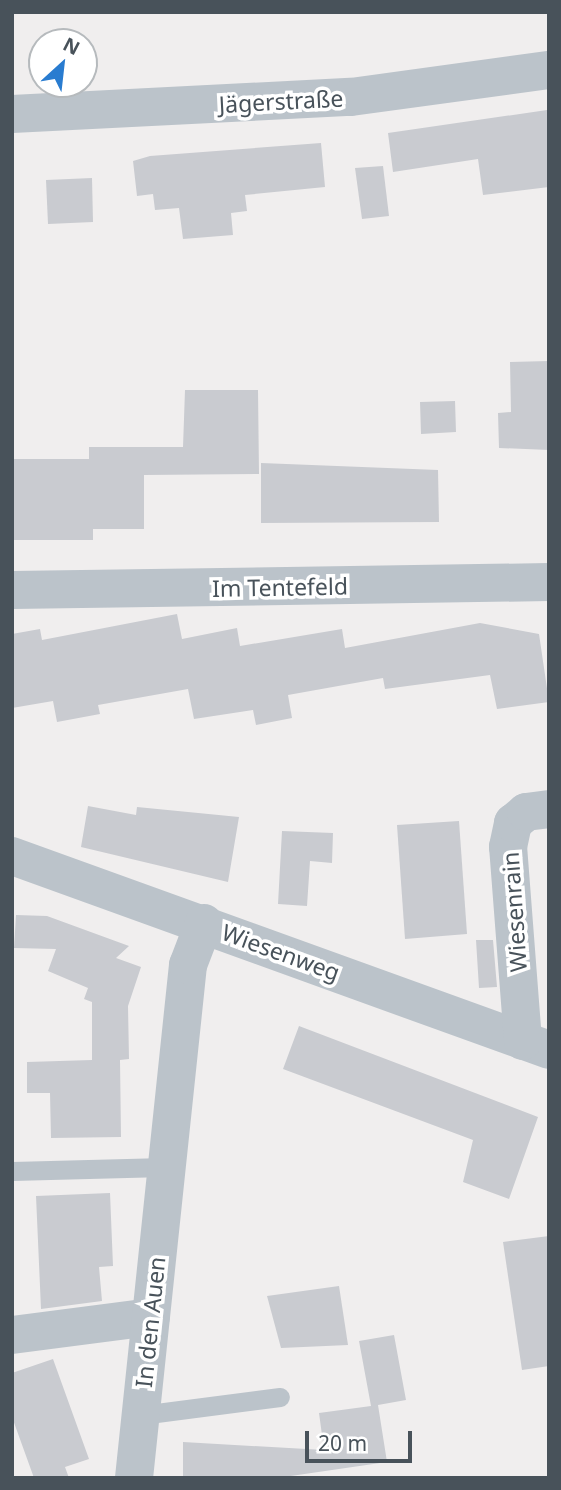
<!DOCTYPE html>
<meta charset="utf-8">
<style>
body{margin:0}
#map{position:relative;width:561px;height:1490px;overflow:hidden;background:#f0eeee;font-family:"Noto Sans",sans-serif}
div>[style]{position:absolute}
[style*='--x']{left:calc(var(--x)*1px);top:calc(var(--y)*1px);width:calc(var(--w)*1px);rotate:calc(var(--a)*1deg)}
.building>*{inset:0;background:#c9cbd0}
.lane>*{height:19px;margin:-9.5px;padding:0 9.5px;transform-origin:9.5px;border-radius:9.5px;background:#bbc3ca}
.street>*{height:38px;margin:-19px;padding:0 19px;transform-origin:19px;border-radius:19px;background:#bbc3ca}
span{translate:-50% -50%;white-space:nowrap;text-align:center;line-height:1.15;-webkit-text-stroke:7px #fff;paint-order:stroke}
.street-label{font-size:23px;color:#48525a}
.frame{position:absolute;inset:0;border:14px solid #48525a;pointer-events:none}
.north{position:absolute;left:28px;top:28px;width:70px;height:70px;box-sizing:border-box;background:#fff;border:2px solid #b6babd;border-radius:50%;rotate:27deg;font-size:19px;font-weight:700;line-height:28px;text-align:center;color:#48525a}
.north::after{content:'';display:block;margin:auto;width:24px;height:32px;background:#297cd0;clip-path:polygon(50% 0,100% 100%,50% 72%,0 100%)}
.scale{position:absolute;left:305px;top:1431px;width:107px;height:32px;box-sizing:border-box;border:4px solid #48525a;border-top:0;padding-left:9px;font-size:21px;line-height:24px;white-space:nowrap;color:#48525a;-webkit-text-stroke:5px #fff;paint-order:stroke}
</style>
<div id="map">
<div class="building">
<i style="clip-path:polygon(547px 110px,549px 187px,483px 195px,478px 159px,393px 172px,388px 133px)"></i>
<i style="clip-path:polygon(321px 143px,325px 187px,245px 195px,247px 211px,231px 213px,233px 235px,183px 239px,179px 208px,155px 210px,153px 194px,137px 196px,133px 161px,150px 156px)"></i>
<i style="clip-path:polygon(383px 166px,389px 216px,362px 219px,355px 168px)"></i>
<i style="clip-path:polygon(92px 178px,93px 222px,48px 224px,46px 180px)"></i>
<i style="clip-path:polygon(549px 361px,549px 450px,499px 448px,498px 413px,511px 412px,510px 362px)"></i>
<i style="clip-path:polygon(185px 390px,258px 390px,259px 474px,144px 475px,144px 529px,93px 529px,93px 540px,12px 540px,12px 459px,89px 459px,89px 447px,183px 447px)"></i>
<i style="clip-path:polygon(455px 401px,456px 432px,421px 434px,420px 402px)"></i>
<i style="clip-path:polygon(261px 463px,438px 470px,439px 522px,261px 523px)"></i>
<i style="clip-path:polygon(177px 614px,182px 639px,237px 628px,240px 646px,342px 629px,345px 648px,480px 623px,539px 634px,549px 702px,497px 709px,490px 675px,385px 689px,383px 678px,288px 695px,292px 718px,256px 725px,253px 710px,194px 719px,188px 689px,98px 705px,100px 714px,57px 722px,53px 701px,12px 708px,12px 634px,40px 629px,42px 640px)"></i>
<i style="clip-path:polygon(88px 806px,136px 815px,137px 807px,239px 817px,228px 882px,81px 847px)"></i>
<i style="clip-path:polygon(459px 821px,467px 934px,405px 939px,397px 825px)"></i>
<i style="clip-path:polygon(282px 831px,333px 833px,332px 863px,310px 861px,307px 906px,278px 904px)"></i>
<i style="clip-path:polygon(16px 915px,47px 916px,129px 946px,116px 958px,141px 967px,128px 1006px,129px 1059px,120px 1060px,121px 1137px,51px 1138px,50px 1093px,27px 1093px,27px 1062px,92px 1060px,92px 1002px,84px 999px,88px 988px,48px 971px,56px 949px,14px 948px)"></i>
<i style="clip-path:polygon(476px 940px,493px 940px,497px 987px,479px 988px)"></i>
<i style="clip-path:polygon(299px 1026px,538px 1117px,509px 1199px,463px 1182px,473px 1140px,283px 1069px)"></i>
<i style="clip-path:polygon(110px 1193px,113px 1266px,99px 1267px,102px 1301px,41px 1309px,36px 1196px)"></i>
<i style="clip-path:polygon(549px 1236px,549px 1366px,522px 1370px,503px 1242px)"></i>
<i style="clip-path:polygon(339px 1286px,348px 1345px,281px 1348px,267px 1296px)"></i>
<i style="clip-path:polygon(394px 1335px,406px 1400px,378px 1405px,387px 1462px,277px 1478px,183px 1476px,183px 1442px,324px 1450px,319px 1413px,371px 1406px,359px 1341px)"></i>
<i style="clip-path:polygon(53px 1359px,89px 1459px,65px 1467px,69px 1478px,34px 1478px,12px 1417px,12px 1373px)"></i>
</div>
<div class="lane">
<i style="--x:12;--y:1171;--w:153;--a:-1.5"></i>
<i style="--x:141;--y:1415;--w:140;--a:-7.4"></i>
</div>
<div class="street">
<i style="--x:12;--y:114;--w:339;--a:-2.9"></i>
<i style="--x:351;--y:97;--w:200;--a:-7.8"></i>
<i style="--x:12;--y:590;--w:537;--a:-0.85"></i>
<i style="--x:12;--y:856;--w:571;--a:19.86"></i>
<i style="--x:523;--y:1041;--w:195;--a:-94.4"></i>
<i style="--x:508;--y:847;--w:25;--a:-78"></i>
<i style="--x:513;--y:823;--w:17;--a:-40"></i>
<i style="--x:526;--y:812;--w:23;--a:-7"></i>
<i style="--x:12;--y:1335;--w:140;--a:-7.4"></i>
<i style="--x:134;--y:1478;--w:516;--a:-83.99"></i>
<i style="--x:188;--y:965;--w:45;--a:-69.1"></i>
</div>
<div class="street-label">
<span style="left:281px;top:101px;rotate:-3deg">Jägerstraße</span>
<span style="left:280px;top:587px;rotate:-1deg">Im Tentefeld</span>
<span style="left:514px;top:912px;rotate:-94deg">Wiesenrain</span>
<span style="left:281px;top:952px;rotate:20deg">Wiesenweg</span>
<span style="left:150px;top:1322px;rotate:-84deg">In den Auen</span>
</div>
<div class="frame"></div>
<div class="north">N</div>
<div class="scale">20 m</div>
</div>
